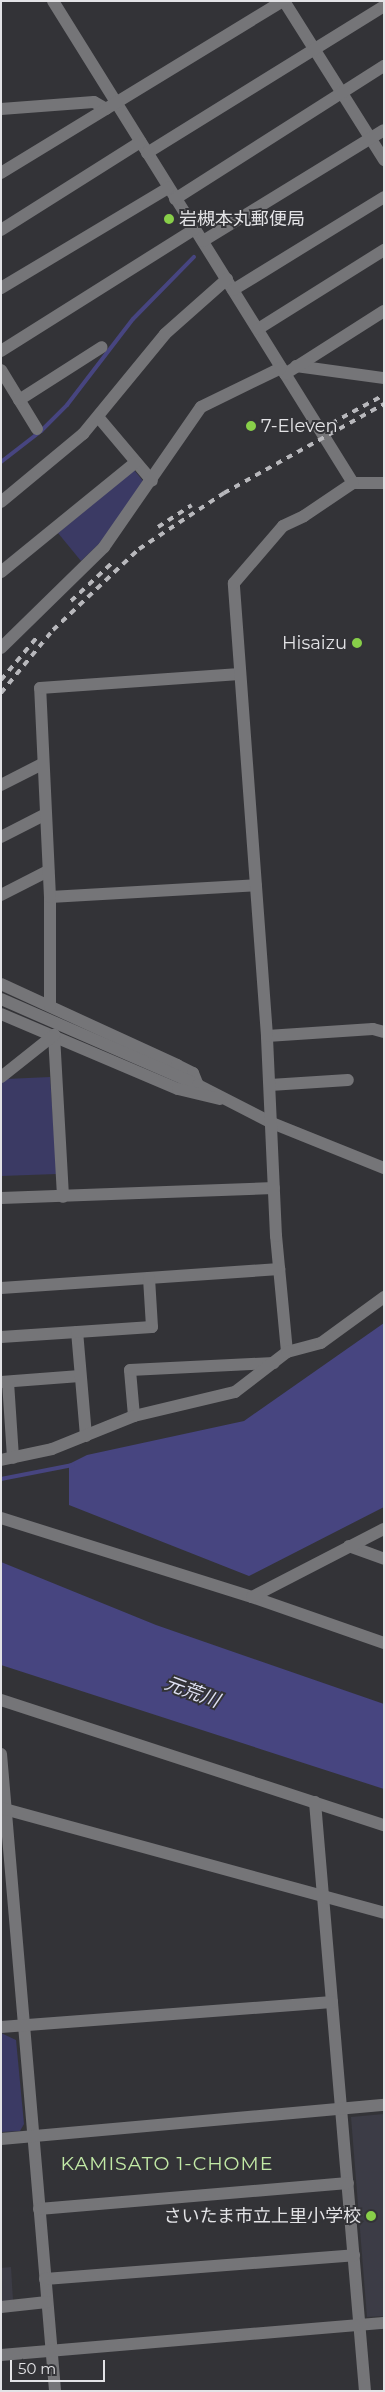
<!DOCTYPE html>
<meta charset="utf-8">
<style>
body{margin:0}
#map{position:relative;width:385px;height:2392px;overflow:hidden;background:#333337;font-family:Montserrat,"Noto Sans JP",sans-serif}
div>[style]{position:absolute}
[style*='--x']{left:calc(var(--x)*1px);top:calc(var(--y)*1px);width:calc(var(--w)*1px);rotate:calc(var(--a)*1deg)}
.built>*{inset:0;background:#3c3c46}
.green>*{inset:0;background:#3b3a64}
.water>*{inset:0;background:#474580}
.stream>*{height:4px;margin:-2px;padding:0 2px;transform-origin:2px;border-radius:2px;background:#474580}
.minor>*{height:12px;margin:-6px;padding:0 6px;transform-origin:6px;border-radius:6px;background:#757578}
.rail>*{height:4px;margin-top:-2px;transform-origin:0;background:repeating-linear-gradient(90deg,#b8b8bc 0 6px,transparent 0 12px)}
.dots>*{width:14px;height:14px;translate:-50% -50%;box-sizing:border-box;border:2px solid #333337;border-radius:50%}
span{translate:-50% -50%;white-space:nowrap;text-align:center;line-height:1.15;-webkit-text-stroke:4px #333337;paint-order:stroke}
.poi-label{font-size:18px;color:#e3e3e6}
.left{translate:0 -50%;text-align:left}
.right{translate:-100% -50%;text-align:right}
.water-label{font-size:19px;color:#dddff1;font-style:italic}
.neighbourhood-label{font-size:19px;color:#c2eaa6;letter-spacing:1px}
.frame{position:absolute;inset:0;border:2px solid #e3e3e6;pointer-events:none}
.scale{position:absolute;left:10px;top:2360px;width:95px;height:22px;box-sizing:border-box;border:2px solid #e3e3e6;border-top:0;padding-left:6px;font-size:15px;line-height:18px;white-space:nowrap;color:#e3e3e6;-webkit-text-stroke:4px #333337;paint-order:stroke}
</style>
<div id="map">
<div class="built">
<i style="clip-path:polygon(384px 2114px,384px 2316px,367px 2317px,351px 2117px)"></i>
<i style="clip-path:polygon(11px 2267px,13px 2300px,1px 2301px,1px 2268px)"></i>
</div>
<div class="green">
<i style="clip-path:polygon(134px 470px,144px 482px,105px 538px,81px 561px,58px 533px)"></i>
<i style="clip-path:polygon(50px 1077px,57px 1174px,1px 1176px,1px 1083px,6px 1079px)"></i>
<i style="clip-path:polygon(1px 2033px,16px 2040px,24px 2124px,20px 2131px,1px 2132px)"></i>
</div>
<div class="water">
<i style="clip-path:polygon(384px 1323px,384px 1507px,249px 1576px,69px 1505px,69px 1464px,87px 1455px,244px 1421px)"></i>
<i style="clip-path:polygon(1px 1562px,156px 1625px,384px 1704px,384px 1789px,1px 1665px)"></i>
</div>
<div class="stream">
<i style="--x:1;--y:462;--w:51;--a:-37.8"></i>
<i style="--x:41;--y:431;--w:37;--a:-45"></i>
<i style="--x:67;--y:405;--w:108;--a:-52.5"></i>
<i style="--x:133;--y:319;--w:87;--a:-45.5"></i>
<i style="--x:1;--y:1479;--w:73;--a:-11"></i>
</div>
<div class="minor">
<i style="--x:53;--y:1;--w:568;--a:58.1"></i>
<i style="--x:353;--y:483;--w:31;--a:0"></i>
<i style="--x:284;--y:1;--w:188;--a:57.8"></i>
<i style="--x:1;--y:109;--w:93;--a:-4.3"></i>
<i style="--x:94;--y:102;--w:14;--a:30"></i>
<i style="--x:147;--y:153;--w:279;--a:-31.8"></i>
<i style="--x:1;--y:173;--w:330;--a:-31.4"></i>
<i style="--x:175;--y:199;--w:248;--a:-32.5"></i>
<i style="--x:1;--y:230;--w:165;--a:-32.3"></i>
<i style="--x:203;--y:241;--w:212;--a:-31.5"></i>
<i style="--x:1;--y:288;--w:195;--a:-30.9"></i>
<i style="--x:233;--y:290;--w:177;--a:-31.6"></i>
<i style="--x:258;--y:329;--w:149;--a:-32.1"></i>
<i style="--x:1;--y:351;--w:229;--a:-32.2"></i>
<i style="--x:296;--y:366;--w:89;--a:7.8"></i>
<i style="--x:1;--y:370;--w:69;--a:58.6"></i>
<i style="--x:285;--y:374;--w:117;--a:-32.5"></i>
<i style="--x:19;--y:400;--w:98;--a:-32.6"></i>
<i style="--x:99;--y:418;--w:82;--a:49.9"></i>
<i style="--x:1;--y:502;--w:107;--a:-39.7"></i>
<i style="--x:83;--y:434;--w:129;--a:-50.6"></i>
<i style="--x:165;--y:334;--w:83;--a:-41.6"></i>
<i style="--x:1;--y:572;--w:174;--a:-39.2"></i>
<i style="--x:1;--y:648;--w:144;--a:-44.4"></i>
<i style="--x:104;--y:547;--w:170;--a:-55.3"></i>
<i style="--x:201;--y:407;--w:89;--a:-26"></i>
<i style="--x:1;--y:785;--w:46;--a:-27.1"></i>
<i style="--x:1;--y:837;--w:48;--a:-27.1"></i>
<i style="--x:1;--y:895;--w:53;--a:-27.1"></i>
<i style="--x:50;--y:897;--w:206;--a:-3.3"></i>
<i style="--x:1;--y:984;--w:194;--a:24.7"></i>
<i style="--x:177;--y:1065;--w:18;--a:27"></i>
<i style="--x:193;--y:1073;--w:11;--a:68"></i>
<i style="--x:1;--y:999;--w:215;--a:23.6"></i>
<i style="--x:198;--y:1085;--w:83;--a:27.2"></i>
<i style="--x:272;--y:1123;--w:121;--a:21.9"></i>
<i style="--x:50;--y:1006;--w:109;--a:-90"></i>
<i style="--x:50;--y:897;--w:209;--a:-92.7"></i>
<i style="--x:40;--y:688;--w:200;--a:-4"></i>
<i style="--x:1;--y:1014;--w:192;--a:23"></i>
<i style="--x:178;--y:1089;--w:43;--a:13.4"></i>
<i style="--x:54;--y:1035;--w:162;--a:86.8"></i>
<i style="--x:267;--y:1036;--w:106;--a:-3.8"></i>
<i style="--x:373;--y:1029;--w:11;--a:15"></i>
<i style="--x:1;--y:1077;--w:68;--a:-38.4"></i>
<i style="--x:270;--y:1085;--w:78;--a:-3.7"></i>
<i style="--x:1;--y:1198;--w:273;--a:-2.1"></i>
<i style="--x:1;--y:1288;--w:279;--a:-3.9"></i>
<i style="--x:1;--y:1337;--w:76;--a:-3.8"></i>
<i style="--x:287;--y:1352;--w:117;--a:-95.4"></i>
<i style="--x:276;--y:1236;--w:200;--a:-92.6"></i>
<i style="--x:267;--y:1036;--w:454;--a:-94.2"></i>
<i style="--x:234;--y:583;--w:75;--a:-49.3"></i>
<i style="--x:283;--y:526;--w:23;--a:-25"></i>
<i style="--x:304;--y:516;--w:59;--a:-34"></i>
<i style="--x:1;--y:1382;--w:79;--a:-4.3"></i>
<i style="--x:8;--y:1382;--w:76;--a:86.2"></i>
<i style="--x:134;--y:1416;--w:46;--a:-95"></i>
<i style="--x:130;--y:1370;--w:144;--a:-2.8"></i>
<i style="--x:86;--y:1436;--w:104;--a:-94.9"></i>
<i style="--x:77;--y:1332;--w:75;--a:-3.8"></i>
<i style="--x:152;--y:1327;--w:49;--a:-93.5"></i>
<i style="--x:1;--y:1460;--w:52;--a:-12.2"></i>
<i style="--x:52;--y:1449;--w:88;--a:-21.9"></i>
<i style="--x:134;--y:1416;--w:104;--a:-13.4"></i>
<i style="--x:235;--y:1392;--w:66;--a:-37.6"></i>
<i style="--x:287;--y:1352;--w:35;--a:-15"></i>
<i style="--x:321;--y:1343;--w:78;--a:-36.1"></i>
<i style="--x:1;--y:1518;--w:263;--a:17.5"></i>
<i style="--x:252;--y:1597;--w:140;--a:19.2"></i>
<i style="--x:349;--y:1546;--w:37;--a:20"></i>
<i style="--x:252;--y:1597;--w:148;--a:-27.3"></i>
<i style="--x:1;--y:1700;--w:403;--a:18.1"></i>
<i style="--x:1;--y:1754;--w:639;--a:85.15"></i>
<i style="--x:315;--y:1802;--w:591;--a:85.15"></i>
<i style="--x:1;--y:1808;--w:397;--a:15.3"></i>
<i style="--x:1;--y:2027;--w:332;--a:-4.3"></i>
<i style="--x:1;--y:2139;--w:385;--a:-5.1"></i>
<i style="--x:39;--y:2209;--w:310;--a:-4.8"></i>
<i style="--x:45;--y:2279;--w:310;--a:-4.4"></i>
<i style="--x:1;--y:2307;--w:46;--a:-6.2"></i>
<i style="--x:1;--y:2355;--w:384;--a:-4.8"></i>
</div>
<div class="rail">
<i style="--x:321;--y:429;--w:72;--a:-28.4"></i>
<i style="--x:158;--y:527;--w:40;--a:-32.9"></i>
<i style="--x:71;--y:601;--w:57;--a:-42.9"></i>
<i style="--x:1;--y:680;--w:57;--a:-49.9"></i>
<i style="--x:1;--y:693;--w:82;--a:-50.5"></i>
<i style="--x:53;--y:630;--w:118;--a:-43.3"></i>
<i style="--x:139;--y:549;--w:102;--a:-33.4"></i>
<i style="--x:224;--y:493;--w:183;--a:-29.1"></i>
</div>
<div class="dots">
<i style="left:169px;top:219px;background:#88cf49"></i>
<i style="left:251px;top:426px;background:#88cf49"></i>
<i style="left:357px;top:643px;background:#88cf49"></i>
<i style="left:371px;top:2216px;background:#88cf49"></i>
</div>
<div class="poi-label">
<span class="left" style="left:179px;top:219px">岩槻本丸郵便局</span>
<span class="left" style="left:261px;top:426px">7-Eleven</span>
<span class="right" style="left:347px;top:643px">Hisaizu</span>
<span class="right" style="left:361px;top:2216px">さいたま市立上里小学校</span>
</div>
<div class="water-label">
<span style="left:192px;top:1692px;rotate:20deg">元荒川</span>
</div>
<div class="neighbourhood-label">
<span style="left:167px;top:2164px">KAMISATO 1-CHOME</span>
</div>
<div class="frame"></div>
<div class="scale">50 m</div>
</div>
